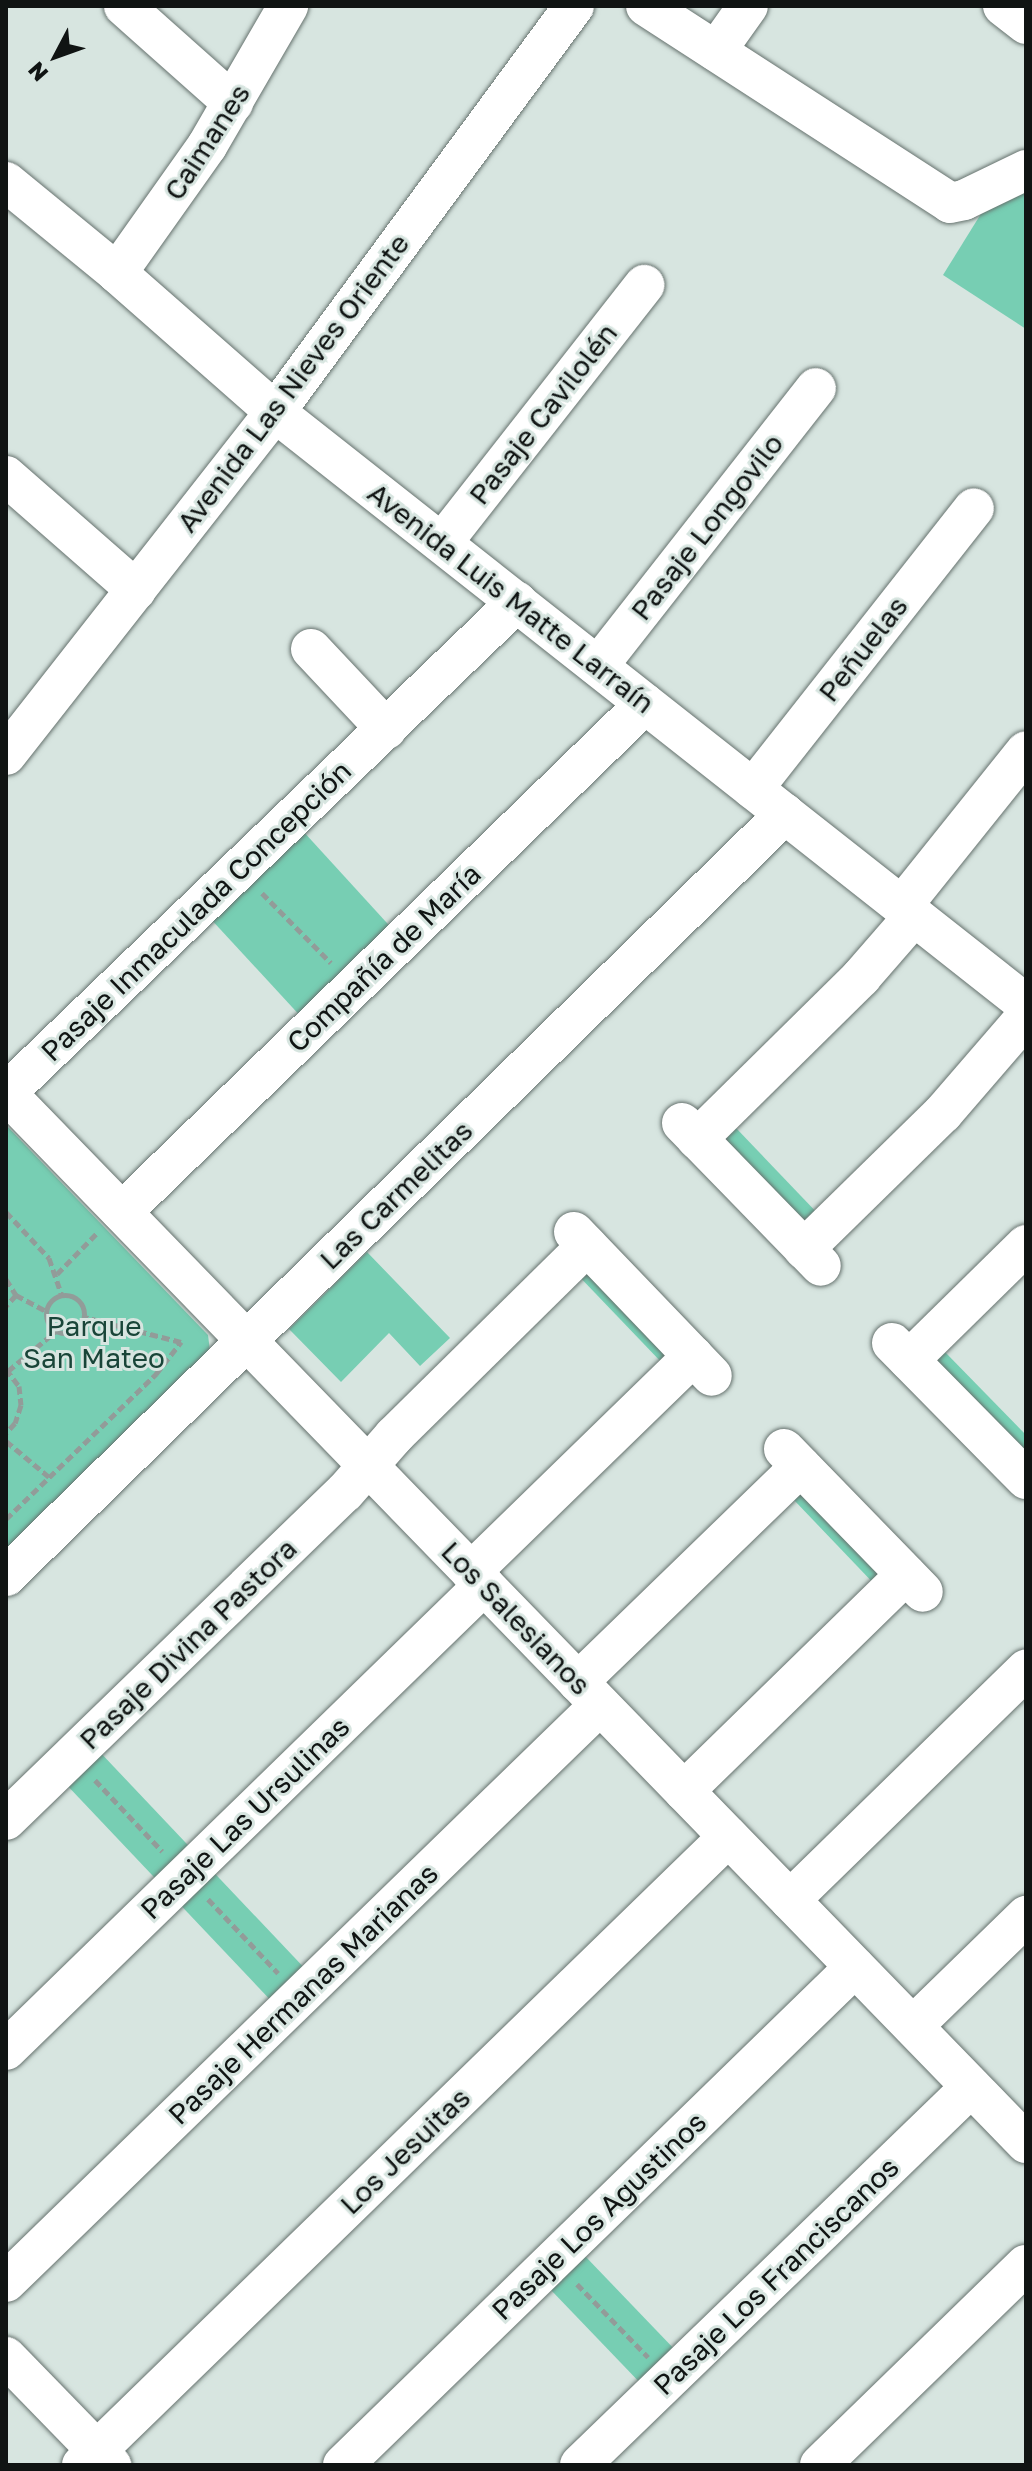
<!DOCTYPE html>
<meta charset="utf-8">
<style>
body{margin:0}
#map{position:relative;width:1032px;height:2471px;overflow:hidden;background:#d7e5e0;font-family:"Golos Text",sans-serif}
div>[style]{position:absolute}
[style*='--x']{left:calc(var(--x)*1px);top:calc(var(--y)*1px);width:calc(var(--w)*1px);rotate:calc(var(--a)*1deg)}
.green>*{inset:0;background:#77ceb3}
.path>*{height:5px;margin-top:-2.5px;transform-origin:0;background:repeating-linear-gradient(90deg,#929c99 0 8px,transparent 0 12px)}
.path>.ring{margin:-2.5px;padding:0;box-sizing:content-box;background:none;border:5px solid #929c99;border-radius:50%}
.roads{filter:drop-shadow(0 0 2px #66726e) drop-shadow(0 0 2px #66726e)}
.minor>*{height:40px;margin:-20px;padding:0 20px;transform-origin:20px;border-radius:20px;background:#fff}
span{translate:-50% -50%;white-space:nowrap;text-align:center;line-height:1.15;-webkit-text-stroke:6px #d7e5e0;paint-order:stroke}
.street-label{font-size:28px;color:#101413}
.park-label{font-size:28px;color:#194538}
.frame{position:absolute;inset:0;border:8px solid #101413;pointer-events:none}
.north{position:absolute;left:16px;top:16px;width:80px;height:80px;-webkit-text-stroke:6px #d7e5e0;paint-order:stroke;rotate:229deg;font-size:22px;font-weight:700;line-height:32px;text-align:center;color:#101413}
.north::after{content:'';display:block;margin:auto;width:28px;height:36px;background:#101413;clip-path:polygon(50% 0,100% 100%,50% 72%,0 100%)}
</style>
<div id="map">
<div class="green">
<i style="clip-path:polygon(1026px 178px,1026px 329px,943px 275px,992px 196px)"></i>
<i style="clip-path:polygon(302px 830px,397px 934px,304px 1020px,208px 916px)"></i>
<i style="clip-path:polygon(6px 1125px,208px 1335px,210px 1351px,6px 1554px)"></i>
<i style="clip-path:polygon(736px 1128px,822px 1218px,807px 1233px,720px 1144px)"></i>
<i style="clip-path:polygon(367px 1252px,450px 1338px,420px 1366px,389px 1333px,341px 1382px,289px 1329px)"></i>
<i style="clip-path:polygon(588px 1255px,679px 1351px,664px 1365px,573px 1270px)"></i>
<i style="clip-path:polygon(945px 1352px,1026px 1435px,1026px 1447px,1017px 1456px,930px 1367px)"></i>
<i style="clip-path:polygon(808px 1484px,895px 1573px,879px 1589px,793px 1499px)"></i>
<i style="clip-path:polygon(97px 1749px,311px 1975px,277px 2007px,63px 1781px)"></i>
<i style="clip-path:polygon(585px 2256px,679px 2354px,645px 2388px,550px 2289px)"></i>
</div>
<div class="path">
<i style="--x:262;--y:893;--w:98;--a:45.4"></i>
<i style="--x:6;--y:1212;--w:63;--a:46.9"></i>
<i style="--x:49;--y:1258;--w:39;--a:71"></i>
<i style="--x:57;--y:1274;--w:59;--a:-45.7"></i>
<i style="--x:6;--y:1279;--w:19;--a:58"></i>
<i style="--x:16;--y:1295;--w:15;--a:132"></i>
<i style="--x:16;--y:1295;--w:34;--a:28"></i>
<i class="ring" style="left:46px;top:1295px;width:33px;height:33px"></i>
<i style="--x:6;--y:1369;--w:21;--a:53"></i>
<i style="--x:19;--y:1386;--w:19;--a:84"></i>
<i style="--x:21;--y:1405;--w:19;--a:108"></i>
<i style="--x:15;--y:1423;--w:13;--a:132"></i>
<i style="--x:8;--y:1371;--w:62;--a:-39.8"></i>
<i style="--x:6;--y:1441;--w:56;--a:39.9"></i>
<i style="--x:6;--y:1519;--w:209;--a:-44"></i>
<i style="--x:156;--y:1374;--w:41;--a:-52"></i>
<i style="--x:181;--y:1342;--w:100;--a:-165.5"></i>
<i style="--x:95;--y:1780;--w:98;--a:46.7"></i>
<i style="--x:208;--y:1899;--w:102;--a:46.6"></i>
<i style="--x:577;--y:2284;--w:102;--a:45.8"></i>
</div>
<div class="roads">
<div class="minor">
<i style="--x:124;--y:6;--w:146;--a:41.7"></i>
<i style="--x:646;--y:6;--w:362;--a:32.9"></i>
<i style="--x:950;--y:203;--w:14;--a:-12"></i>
<i style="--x:964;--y:200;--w:69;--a:-25.8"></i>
<i style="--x:1003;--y:6;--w:29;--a:38"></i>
<i style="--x:716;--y:51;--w:55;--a:-54.6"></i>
<i style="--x:6;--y:182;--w:144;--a:39.3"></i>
<i style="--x:117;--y:273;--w:210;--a:41.3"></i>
<i style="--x:275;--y:412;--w:956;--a:38.25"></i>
<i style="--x:117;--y:273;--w:156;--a:-54.7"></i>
<i style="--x:207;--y:146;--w:162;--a:-59.9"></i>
<i style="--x:6;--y:476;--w:173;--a:41.2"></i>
<i style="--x:442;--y:543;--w:328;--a:-51.9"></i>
<i style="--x:311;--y:649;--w:110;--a:46.8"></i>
<i style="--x:598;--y:666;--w:353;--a:-51.9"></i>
<i style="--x:6;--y:755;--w:436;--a:-51.9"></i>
<i style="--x:275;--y:412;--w:504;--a:-53.63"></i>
<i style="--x:753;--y:789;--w:357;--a:-51.8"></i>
<i style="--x:902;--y:906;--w:198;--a:-51.3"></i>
<i style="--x:6;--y:1093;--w:1464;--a:45.83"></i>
<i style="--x:6;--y:1093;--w:709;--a:-43.86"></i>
<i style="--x:682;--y:1123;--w:199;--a:45.8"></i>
<i style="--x:697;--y:1139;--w:231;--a:-44.6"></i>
<i style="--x:861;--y:977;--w:81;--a:-49"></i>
<i style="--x:122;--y:1212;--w:729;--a:-44.17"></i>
<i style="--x:574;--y:1232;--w:199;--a:46.2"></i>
<i style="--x:804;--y:1249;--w:194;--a:-44.4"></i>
<i style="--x:943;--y:1113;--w:127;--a:-49.2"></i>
<i style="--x:892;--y:1343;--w:191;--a:45.4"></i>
<i style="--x:909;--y:1360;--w:164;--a:-44.5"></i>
<i style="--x:784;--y:1449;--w:199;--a:45.8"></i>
<i style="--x:471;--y:1572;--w:310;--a:-44.2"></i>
<i style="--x:6;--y:1576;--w:1090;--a:-44.37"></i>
<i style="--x:578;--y:1682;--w:310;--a:-44.1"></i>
<i style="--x:684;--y:1791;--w:310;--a:-44.3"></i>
<i style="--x:6;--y:1820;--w:472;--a:-44.1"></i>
<i style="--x:345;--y:1492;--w:74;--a:-48.8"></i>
<i style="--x:394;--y:1436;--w:271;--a:-44.6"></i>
<i style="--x:790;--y:1900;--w:330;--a:-44.3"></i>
<i style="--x:913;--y:2026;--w:158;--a:-44.2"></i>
<i style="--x:6;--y:2050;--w:667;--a:-44.21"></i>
<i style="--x:6;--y:2282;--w:828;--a:-44.17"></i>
<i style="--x:6;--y:2357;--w:151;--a:45.8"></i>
<i style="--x:82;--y:2465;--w:901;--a:-44.19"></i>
<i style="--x:343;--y:2465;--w:714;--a:-44.21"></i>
<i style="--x:580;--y:2465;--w:544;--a:-44.03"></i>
<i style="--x:820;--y:2465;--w:287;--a:-44.2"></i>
</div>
</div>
<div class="street-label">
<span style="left:207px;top:142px;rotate:-57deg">Caimanes</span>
<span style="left:293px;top:383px;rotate:-53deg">Avenida Las Nieves Oriente</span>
<span style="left:543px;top:414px;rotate:-52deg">Pasaje Cavilolén</span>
<span style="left:707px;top:527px;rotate:-52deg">Pasaje Longovilo</span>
<span style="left:511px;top:598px;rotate:38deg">Avenida Luis Matte Larraín</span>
<span style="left:863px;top:649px;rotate:-52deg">Peñuelas</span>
<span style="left:196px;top:911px;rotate:-44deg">Pasaje Inmaculada Concepción</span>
<span style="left:384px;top:958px;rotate:-44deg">Compañía de María</span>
<span style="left:396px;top:1195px;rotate:-44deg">Las Carmelitas</span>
<span style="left:516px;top:1618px;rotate:46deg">Los Salesianos</span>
<span style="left:188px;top:1644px;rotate:-44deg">Pasaje Divina Pastora</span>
<span style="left:245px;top:1818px;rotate:-44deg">Pasaje Las Ursulinas</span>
<span style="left:303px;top:1994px;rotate:-44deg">Pasaje Hermanas Marianas</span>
<span style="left:405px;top:2151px;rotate:-44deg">Los Jesuitas</span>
<span style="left:599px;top:2216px;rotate:-44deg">Pasaje Los Agustinos</span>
<span style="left:776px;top:2276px;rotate:-44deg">Pasaje Los Franciscanos</span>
</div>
<div class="park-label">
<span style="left:94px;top:1342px">Parque<br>San Mateo</span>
</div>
<div class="frame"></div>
<div class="north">N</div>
</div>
